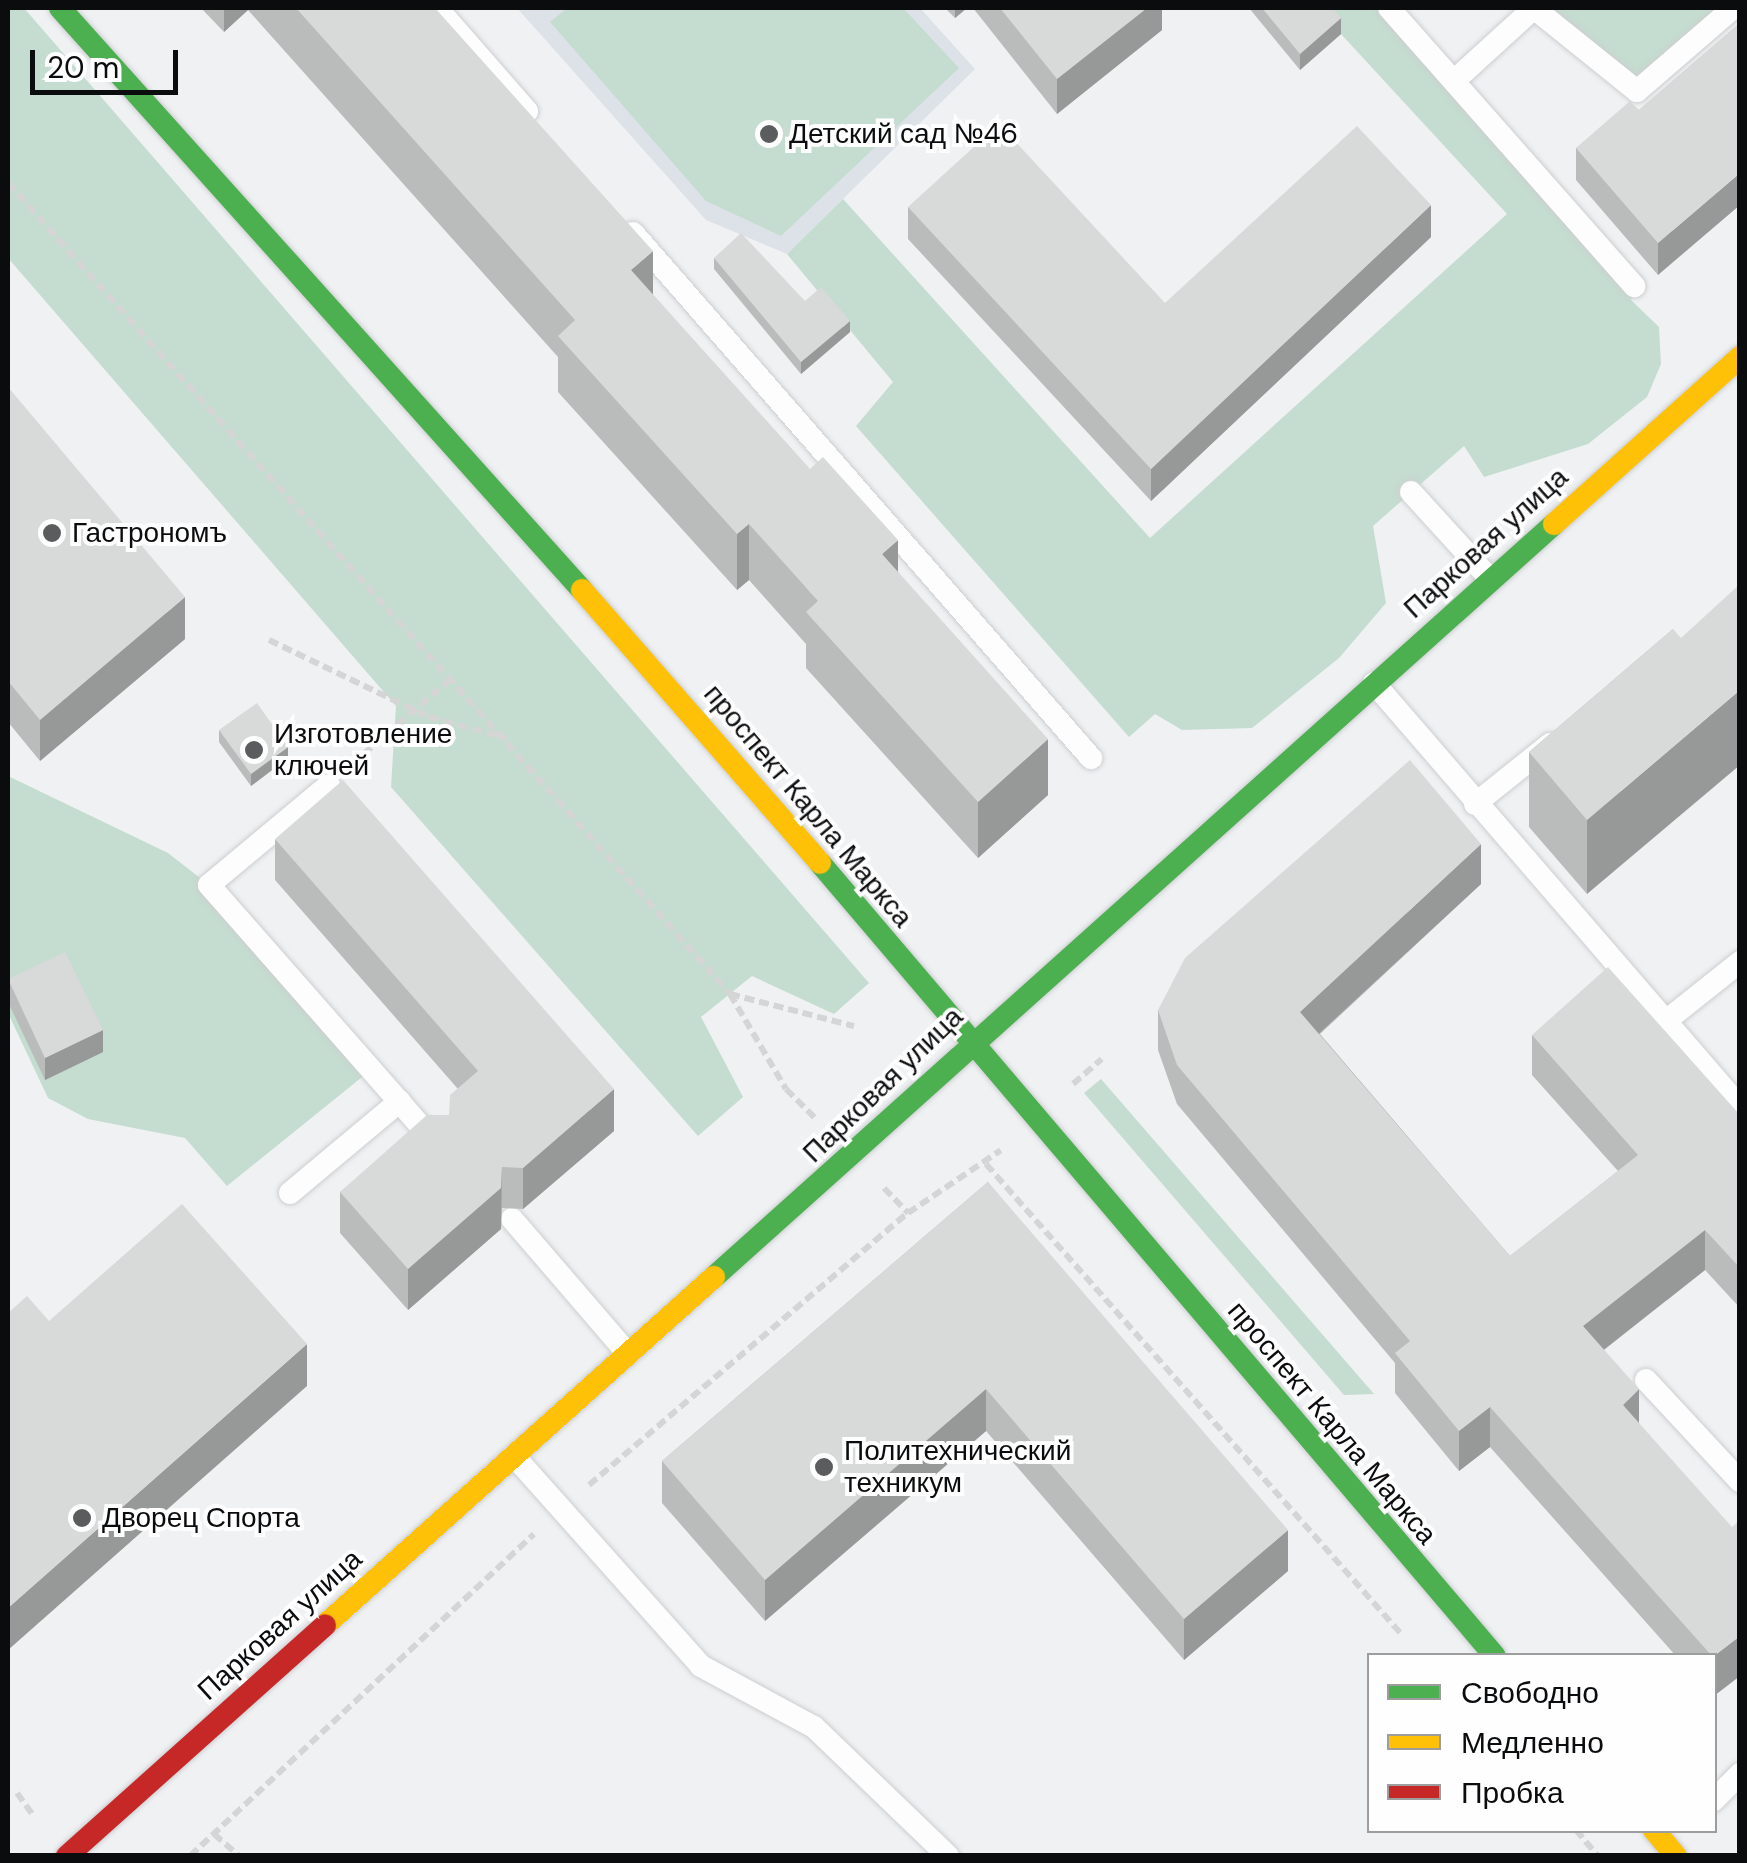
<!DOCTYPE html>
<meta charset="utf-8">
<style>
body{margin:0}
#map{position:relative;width:1747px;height:1863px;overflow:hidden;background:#eff1f3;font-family:"DM Sans",sans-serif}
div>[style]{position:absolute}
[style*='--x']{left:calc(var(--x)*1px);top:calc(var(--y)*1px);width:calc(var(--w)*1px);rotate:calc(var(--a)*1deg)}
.built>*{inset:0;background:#dde2e8}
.green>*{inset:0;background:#c5dcd0}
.path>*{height:6px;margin-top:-3px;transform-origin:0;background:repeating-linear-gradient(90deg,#d5d5d5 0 10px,transparent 0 15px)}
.roads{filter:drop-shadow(0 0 2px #cdced0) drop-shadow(0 0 2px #cdced0)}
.lane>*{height:22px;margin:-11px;padding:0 11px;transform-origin:11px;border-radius:11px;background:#fdfdfd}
.fast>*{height:22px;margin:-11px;padding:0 11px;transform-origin:11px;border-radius:11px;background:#4caf50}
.slow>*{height:22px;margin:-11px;padding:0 11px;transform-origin:11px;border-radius:11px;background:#ffc107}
.jam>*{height:22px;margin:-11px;padding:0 11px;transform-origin:11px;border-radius:11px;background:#c62828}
.wall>*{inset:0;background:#babbbb}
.shaded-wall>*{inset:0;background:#979898}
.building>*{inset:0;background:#d8d9d9}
.dots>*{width:28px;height:28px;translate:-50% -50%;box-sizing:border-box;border:5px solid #fefeff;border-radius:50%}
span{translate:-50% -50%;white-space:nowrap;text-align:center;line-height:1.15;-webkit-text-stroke:8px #fefeff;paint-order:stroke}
.poi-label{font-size:28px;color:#0b0c0d}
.left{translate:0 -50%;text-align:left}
.street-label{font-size:28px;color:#0b0c0d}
.frame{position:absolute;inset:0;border:10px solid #0b0c0d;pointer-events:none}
.legend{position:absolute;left:1367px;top:1653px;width:350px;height:180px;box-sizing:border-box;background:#fefeff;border:2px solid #9d9d9e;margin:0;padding:12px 18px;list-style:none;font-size:30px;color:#0b0c0d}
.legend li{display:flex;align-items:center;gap:20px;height:50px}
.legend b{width:50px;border:2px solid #9d9d9e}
.scale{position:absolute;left:30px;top:50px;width:148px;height:45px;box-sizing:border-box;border:5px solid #0b0c0d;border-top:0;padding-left:12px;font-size:30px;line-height:35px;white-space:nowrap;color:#0b0c0d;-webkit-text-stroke:8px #fefeff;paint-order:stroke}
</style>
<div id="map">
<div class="built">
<i style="clip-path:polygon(517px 8px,920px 8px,975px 69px,787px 254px,706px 220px)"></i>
</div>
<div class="green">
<i style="clip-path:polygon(8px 8px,24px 8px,869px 983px,834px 1014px,752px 976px,701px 1017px,743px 1097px,698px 1136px,391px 787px,396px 706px,8px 258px)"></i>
<i style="clip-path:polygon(567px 8px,903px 8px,959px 68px,781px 236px,706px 201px,550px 22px)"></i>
<i style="clip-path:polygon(1317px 8px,1389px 8px,1634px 286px,1631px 300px,1659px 327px,1661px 364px,1647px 397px,1588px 444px,1484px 477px,1464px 446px,1373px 526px,1386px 603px,1339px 658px,1252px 728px,1182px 730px,1155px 714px,1129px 737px,856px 426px,893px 382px,787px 254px,843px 199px,1150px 538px,1507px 214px)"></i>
<i style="clip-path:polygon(1534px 8px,1733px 8px,1637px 91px)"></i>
<i style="clip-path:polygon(8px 776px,168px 853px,209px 885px,372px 1069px,227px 1186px,185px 1138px,88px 1119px,48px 1098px,8px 1013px)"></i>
<i style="clip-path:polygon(1101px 1079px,1374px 1394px,1344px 1395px,1084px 1093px)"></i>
</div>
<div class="path">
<i style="--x:8;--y:183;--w:1086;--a:48.32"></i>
<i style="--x:730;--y:994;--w:110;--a:59.5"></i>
<i style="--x:786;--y:1089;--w:42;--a:45"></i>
<i style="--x:269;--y:640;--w:178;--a:25.7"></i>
<i style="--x:429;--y:717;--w:81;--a:15.1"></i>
<i style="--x:352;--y:764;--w:135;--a:-40.8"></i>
<i style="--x:730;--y:994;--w:128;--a:14.5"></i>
<i style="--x:1073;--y:1084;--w:38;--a:-41"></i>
<i style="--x:986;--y:1164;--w:630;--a:48.54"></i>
<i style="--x:884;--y:1188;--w:35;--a:46"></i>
<i style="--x:589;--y:1485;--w:419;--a:-40.5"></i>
<i style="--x:908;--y:1213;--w:112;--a:-34.1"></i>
<i style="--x:17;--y:1793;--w:29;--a:54"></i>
<i style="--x:1576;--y:1830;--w:34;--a:50"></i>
<i style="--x:214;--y:1834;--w:33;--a:41"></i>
<i style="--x:190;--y:1856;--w:471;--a:-43.1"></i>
</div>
<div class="roads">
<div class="lane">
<i style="--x:437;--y:8;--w:137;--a:48.9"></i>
<i style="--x:1389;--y:8;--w:371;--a:48.6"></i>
<i style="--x:1535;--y:9;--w:131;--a:38.8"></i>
<i style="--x:1637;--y:91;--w:127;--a:-40.8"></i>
<i style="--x:1455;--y:80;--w:107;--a:-42.3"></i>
<i style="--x:633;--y:233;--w:697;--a:48.9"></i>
<i style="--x:1411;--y:492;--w:119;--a:47.7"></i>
<i style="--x:1374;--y:683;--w:560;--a:49.2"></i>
<i style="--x:329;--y:785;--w:156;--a:140.2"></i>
<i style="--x:209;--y:885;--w:344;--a:48.7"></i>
<i style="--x:1475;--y:804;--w:96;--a:-38.7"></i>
<i style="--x:1662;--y:1024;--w:100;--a:-38.5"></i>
<i style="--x:290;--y:1193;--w:143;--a:-39.9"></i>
<i style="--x:512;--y:1219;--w:178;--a:49.3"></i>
<i style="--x:1646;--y:1380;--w:138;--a:47.1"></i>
<i style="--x:514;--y:1456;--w:281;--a:48.3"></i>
<i style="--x:701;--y:1666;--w:128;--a:28.4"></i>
<i style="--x:814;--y:1727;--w:186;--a:43.9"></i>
<i style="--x:1714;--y:1800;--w:37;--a:-45"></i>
</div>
<div class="fast">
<i style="--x:60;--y:8;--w:782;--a:48.11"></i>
<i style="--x:820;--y:863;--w:1041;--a:49.6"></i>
<i style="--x:714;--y:1277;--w:1128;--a:-41.87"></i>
</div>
<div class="slow">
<i style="--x:1554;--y:524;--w:250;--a:-41.9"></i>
<i style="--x:582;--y:590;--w:362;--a:48.9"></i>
<i style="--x:325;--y:1625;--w:522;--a:-41.82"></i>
<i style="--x:1654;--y:1830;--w:34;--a:50"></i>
</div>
<div class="jam">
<i style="--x:67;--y:1856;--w:346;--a:-41.8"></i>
</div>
</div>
<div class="wall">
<i style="clip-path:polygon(201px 8px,435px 8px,653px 295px,898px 572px,1048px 795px,978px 858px,806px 668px,806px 644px,749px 580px,737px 590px,558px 392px,558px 357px,248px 10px,224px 32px)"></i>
<i style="clip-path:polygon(945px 8px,967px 8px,955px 18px)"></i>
<i style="clip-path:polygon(973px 8px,1162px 8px,1162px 30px,1057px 114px)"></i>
<i style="clip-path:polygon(1249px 8px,1332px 8px,1341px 34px,1300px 70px)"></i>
<i style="clip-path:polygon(1740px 23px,1658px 275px,1576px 180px,1576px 148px,1639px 110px)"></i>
<i style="clip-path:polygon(908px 207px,1165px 303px,1431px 237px,1151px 501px,908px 239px)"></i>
<i style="clip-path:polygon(714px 258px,805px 301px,850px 332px,801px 374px,714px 269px)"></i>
<i style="clip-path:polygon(8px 387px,185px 639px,40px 761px,8px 722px)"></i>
<i style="clip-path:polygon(1673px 629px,1587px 894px,1529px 827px,1529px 752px)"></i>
<i style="clip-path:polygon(219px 730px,288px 758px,251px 786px,219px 742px)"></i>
<i style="clip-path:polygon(275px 839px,614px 1131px,523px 1209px,502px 1208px,501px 1229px,408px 1310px,340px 1233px,340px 1192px,449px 1115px,458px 1089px,275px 880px)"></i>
<i style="clip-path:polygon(1481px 884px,1320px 1034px,1510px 1256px,1618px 1171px,1532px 1075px,1532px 1035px,1740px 1115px,1740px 1308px,1705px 1270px,1604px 1350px,1639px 1423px,1714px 1656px,1676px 1656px,1490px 1447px,1459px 1471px,1395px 1393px,1395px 1363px,1177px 1104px,1158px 1050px,1158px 1010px)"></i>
<i style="clip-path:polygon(8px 979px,103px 1052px,45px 1080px,8px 1002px)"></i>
<i style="clip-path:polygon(988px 1182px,1288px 1571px,1184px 1660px,986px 1431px,765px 1621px,662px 1503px,662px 1461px)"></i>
</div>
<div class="shaded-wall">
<i style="clip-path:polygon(224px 8px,248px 8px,248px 10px,224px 32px)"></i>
<i style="clip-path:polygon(955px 8px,967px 8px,955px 18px)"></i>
<i style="clip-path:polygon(1147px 8px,1162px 8px,1162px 30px,1057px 114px,1057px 79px)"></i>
<i style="clip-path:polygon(1341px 18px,1341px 34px,1300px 70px,1300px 54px)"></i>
<i style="clip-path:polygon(1740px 173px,1740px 205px,1658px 275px,1658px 243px)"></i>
<i style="clip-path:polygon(1431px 205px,1431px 237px,1151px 501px,1151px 469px)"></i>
<i style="clip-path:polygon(653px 251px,653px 307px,631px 270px)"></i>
<i style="clip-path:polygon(850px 321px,850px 332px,801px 374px,801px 362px)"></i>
<i style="clip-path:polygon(749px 524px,749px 580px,737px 590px,737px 534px)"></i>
<i style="clip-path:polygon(898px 540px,898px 596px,882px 554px)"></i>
<i style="clip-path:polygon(185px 597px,185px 639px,40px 761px,40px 720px)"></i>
<i style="clip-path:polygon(1740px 690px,1740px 765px,1587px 894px,1587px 820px)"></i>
<i style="clip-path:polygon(1048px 739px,1048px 795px,978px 858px,978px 802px)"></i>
<i style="clip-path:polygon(288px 747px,288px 758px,251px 786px,251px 774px)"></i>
<i style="clip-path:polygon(1481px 844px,1481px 884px,1300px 1051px,1300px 1012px)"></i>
<i style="clip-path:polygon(103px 1030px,103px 1052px,45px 1080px,45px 1058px)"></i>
<i style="clip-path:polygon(614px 1089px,614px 1131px,523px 1209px,523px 1168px)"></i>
<i style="clip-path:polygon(502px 1167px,501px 1229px,408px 1310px,408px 1269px)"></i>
<i style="clip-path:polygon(1705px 1230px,1705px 1270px,1583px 1366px,1583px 1326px)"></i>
<i style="clip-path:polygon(307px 1344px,307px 1386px,8px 1650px,8px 1608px)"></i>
<i style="clip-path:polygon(986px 1389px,986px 1431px,765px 1621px,765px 1580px)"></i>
<i style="clip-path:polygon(1639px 1389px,1639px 1429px,1623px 1405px)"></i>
<i style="clip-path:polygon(1490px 1407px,1490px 1447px,1459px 1471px,1459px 1431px)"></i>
<i style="clip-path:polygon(1288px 1530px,1288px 1571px,1184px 1660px,1184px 1619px)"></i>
<i style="clip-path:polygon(1740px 1636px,1740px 1676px,1714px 1696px,1714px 1656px)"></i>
</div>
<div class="building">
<i style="clip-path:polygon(296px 8px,435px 8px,653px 251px,631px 270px,810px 469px,823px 457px,898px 540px,882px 554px,1048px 739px,978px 802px,806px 612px,818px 601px,749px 524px,737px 534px,558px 336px,575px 320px)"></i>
<i style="clip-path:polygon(1000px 8px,1147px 8px,1057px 79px)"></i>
<i style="clip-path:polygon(1262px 8px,1332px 8px,1341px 18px,1300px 54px)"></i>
<i style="clip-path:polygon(1740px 23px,1740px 173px,1658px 243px,1576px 148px,1630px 101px,1639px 110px)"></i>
<i style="clip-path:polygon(999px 124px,1165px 303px,1357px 126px,1431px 205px,1151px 469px,908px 207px)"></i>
<i style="clip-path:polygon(741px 233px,805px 301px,821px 287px,850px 321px,801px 362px,714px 258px)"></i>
<i style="clip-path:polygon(8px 387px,185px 597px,40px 720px,8px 681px)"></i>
<i style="clip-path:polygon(1740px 584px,1740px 690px,1587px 820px,1529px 752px,1673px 629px,1681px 638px)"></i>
<i style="clip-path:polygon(257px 703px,288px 747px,251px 774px,219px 730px)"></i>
<i style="clip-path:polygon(1410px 760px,1481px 844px,1300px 1012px,1510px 1256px,1638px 1155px,1532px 1035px,1608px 967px,1740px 1115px,1740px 1268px,1705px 1230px,1583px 1326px,1639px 1389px,1623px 1405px,1732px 1527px,1740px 1520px,1740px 1636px,1714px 1656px,1712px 1656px,1490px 1407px,1459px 1431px,1395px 1353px,1410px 1341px,1177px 1065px,1158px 1010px,1185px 958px)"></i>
<i style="clip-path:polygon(343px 780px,614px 1089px,523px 1168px,502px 1167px,501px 1188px,408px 1269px,340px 1192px,427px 1115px,449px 1115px,450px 1095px,478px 1071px,275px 839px)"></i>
<i style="clip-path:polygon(65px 952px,103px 1030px,45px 1058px,8px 979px)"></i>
<i style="clip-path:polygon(988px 1182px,1288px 1530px,1184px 1619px,986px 1389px,765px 1580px,662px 1461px)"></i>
<i style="clip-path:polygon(182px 1204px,307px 1344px,8px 1608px,8px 1313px,27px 1296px,49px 1321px)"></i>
</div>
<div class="dots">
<i style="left:769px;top:134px;background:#5b5c5e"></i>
<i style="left:52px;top:533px;background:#5b5c5e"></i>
<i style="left:254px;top:750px;background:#5b5c5e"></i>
<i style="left:824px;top:1467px;background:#5b5c5e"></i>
<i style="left:82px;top:1518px;background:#5b5c5e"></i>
</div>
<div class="poi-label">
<span class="left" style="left:789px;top:134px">Детский сад №46</span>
<span class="left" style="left:72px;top:533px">Гастрономъ</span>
<span class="left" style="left:274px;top:750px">Изготовление<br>ключей</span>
<span class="left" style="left:844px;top:1467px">Политехнический<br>техникум</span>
<span class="left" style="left:102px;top:1518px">Дворец Спорта</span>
</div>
<div class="street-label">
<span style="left:1486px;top:543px;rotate:-42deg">Парковая улица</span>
<span style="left:808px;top:806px;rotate:50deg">проспект Карла Маркса</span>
<span style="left:883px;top:1085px;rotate:-44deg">Парковая улица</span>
<span style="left:1332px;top:1423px;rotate:50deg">проспект Карла Маркса</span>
<span style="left:280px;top:1625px;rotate:-42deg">Парковая улица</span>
</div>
<div class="frame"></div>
<ul class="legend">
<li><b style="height:12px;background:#4caf50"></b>Свободно</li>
<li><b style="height:12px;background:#ffc107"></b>Медленно</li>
<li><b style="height:12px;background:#c62828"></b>Пробка</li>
</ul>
<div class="scale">20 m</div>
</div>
